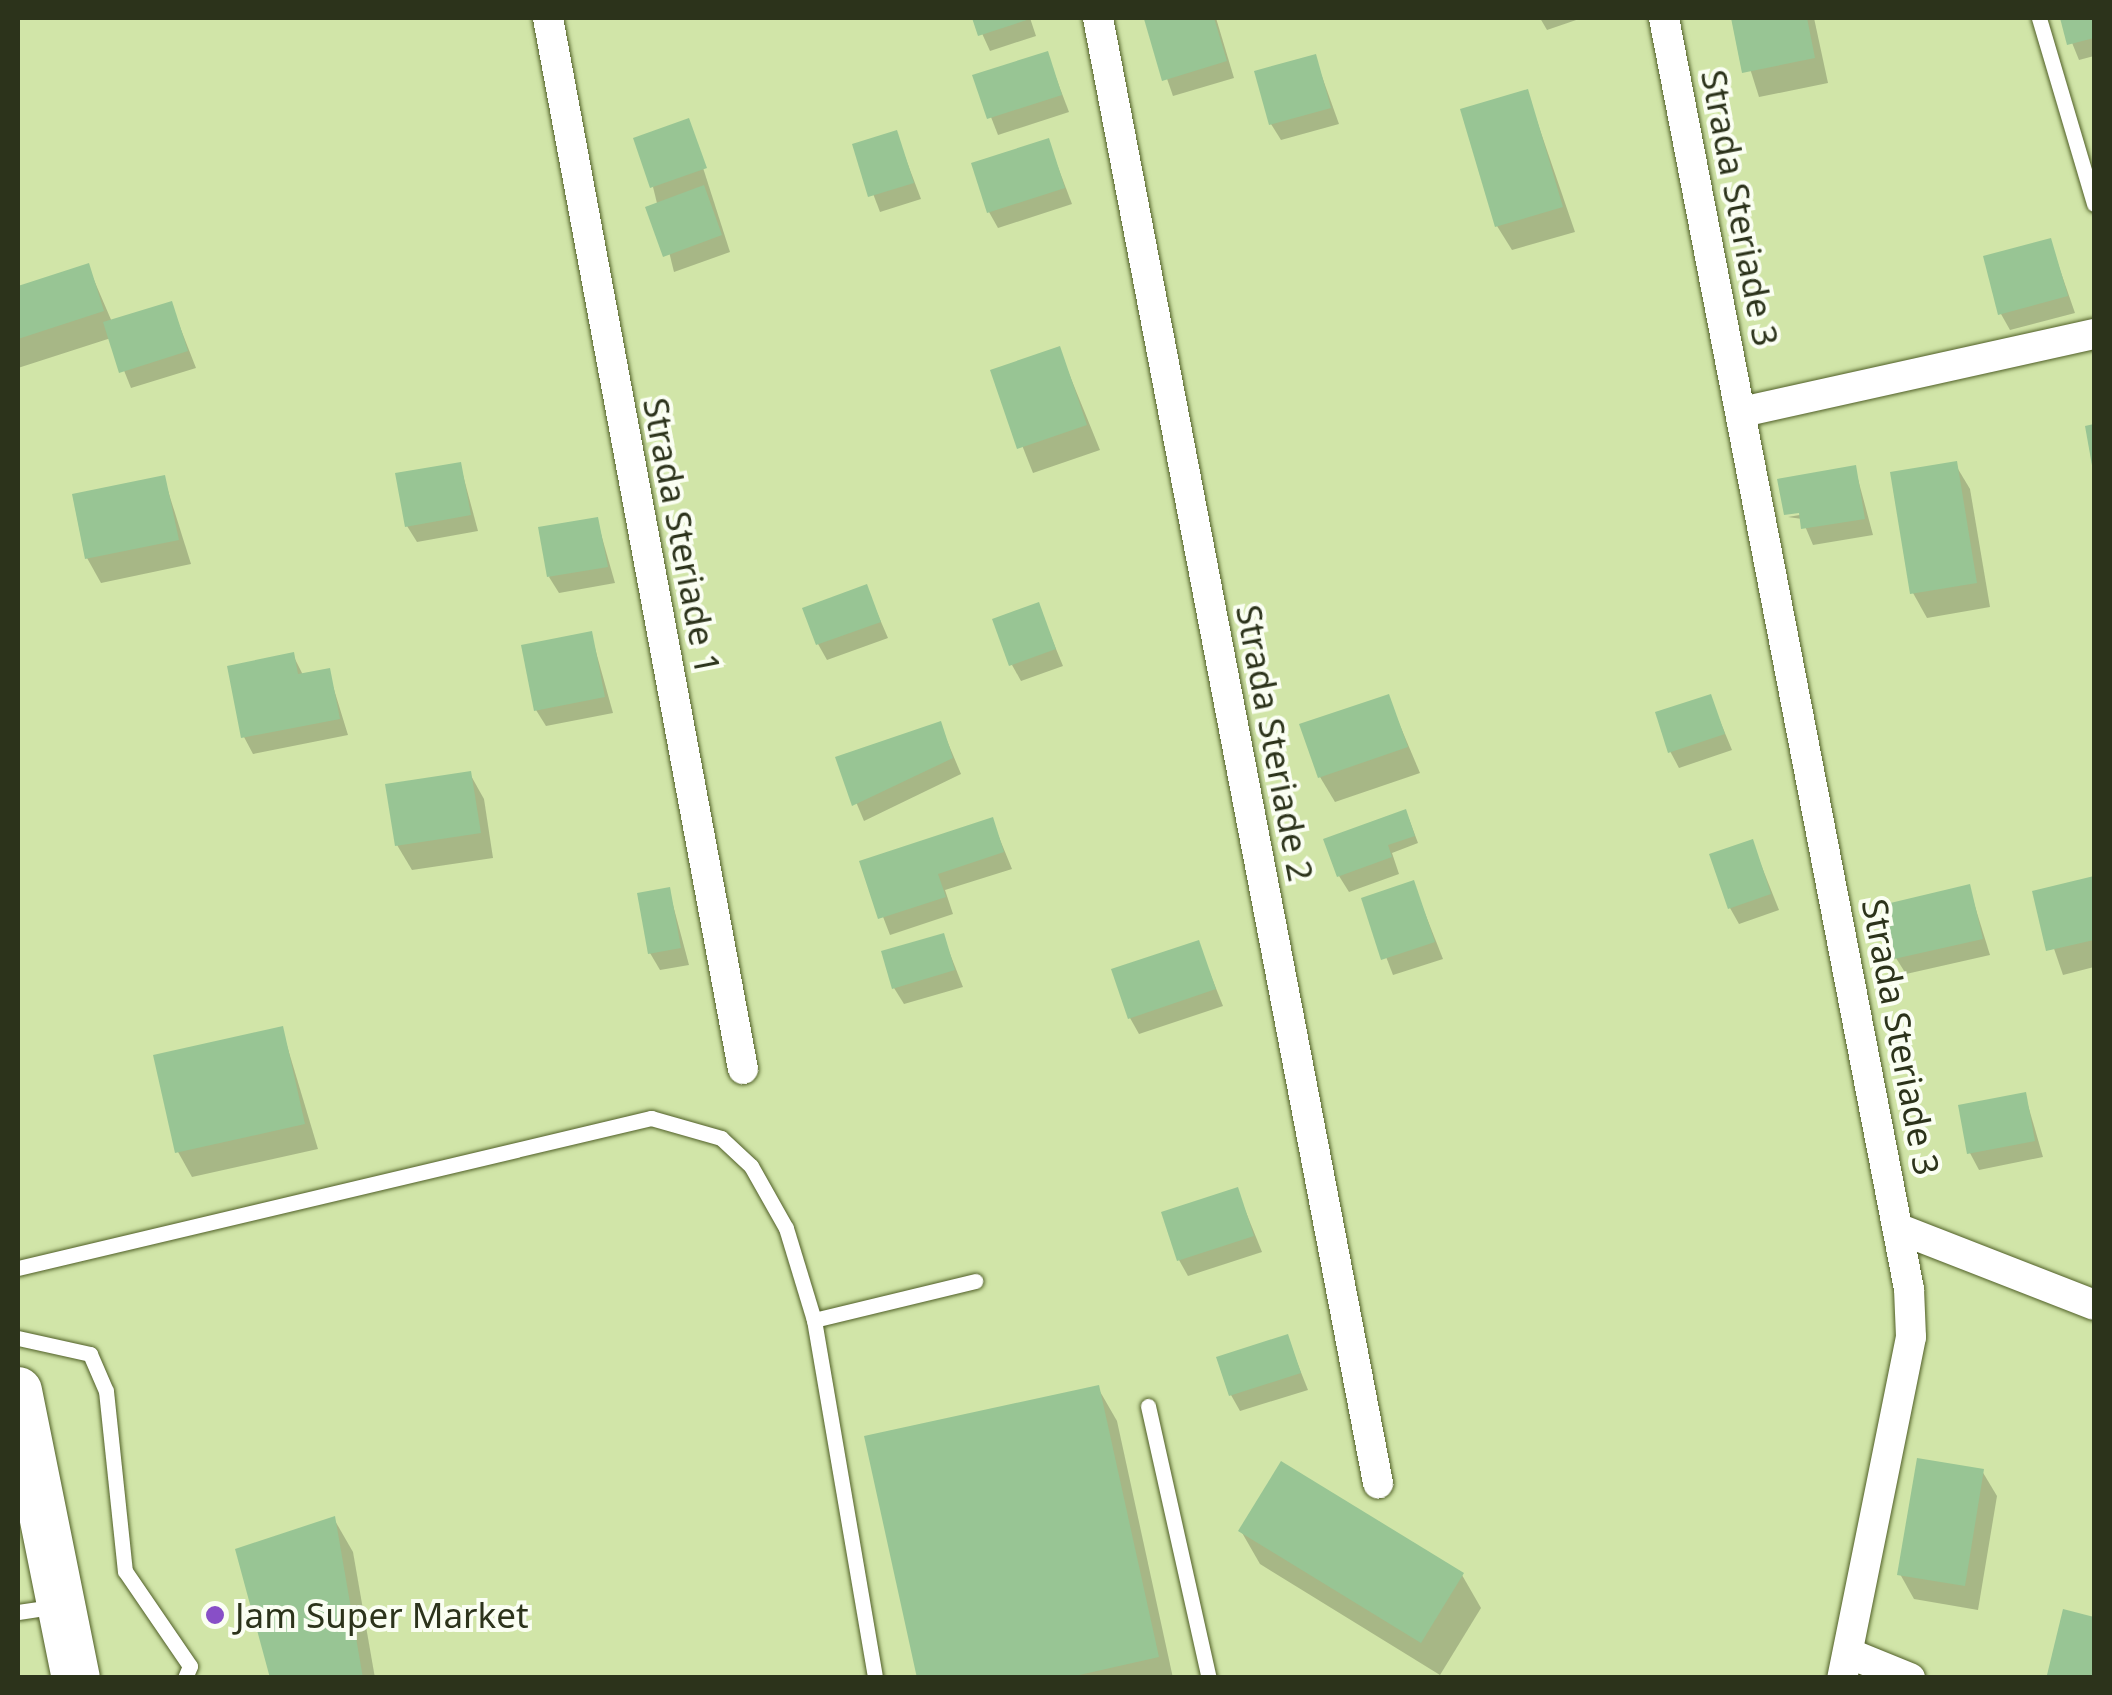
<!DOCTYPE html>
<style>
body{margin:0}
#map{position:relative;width:2112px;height:1695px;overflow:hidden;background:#d1e5a8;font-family:"Noto Sans",sans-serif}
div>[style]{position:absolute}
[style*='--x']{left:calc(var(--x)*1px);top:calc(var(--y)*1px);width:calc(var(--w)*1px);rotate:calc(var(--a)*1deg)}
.shadow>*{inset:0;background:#0003}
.building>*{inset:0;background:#98c594}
.roads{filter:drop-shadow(0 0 2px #505f27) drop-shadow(0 0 2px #505f27)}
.service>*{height:15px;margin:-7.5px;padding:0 7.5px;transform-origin:7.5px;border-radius:7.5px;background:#fff}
.minor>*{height:30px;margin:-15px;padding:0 15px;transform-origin:15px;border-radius:15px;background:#fff}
.primary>*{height:48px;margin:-24px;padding:0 24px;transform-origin:24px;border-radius:24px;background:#fff}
.dots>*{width:28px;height:28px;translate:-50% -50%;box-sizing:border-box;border:5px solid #fafef2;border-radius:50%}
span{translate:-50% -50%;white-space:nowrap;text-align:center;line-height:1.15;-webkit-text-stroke:8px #fafef2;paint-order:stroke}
.street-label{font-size:35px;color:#2c331b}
.poi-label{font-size:35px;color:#2c331b}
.left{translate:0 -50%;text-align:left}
.frame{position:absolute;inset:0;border:20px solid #2c331b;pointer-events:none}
</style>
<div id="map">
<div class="shadow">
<i style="clip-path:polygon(975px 18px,1030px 18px,1036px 36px,990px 51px)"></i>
<i style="clip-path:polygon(1216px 18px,1234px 78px,1173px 96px,1147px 21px)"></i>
<i style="clip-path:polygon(1540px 18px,1582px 18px,1547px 30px)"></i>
<i style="clip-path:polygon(1734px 18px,1814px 18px,1828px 83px,1759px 97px)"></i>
<i style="clip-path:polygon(2062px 18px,2094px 18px,2094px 56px,2079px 60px)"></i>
<i style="clip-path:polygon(1047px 54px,1069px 112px,998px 135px,975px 76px)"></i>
<i style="clip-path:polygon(1315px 57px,1339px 124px,1281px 140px,1271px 124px)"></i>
<i style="clip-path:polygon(1527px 92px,1575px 232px,1512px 250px,1497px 226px)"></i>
<i style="clip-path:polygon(688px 121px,730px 252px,674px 272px,653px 187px)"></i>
<i style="clip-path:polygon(896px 133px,921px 199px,880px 212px,855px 146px)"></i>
<i style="clip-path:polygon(1048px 141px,1072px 204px,998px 228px,989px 212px)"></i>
<i style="clip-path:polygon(2050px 241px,2075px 313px,2010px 330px,2001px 314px)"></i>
<i style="clip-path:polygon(88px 266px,112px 322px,171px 304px,196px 368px,131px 388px,111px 338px,18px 368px,18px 289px)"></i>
<i style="clip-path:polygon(1059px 349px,1100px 450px,1033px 473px,993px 372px)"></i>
<i style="clip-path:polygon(460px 464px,478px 531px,417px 542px,407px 526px)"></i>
<i style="clip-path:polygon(1955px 464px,1970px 489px,1990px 607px,1927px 618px,1913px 593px)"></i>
<i style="clip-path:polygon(1855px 468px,1873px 535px,1813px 545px,1802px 519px,1788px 517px,1811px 513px)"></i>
<i style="clip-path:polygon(164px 478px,191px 564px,101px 583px,87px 558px)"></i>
<i style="clip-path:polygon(597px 520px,615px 583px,559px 593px,549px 577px)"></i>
<i style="clip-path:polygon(866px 587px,888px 638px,827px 660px,818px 644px)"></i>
<i style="clip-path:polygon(1038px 605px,1063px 666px,1021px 681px,1012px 665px)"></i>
<i style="clip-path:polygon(591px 634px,613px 713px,546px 726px,536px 710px)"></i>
<i style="clip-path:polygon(293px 655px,303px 675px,328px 670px,348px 735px,253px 754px,244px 737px)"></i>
<i style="clip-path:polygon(1388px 697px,1420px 773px,1335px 802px,1320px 777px)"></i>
<i style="clip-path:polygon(1710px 697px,1732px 750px,1679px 768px,1670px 751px)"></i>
<i style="clip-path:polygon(940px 724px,961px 774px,864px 821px,838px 759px)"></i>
<i style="clip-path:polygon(470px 774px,484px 799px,493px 858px,412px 870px,397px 845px)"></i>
<i style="clip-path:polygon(1409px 819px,1418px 843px,1392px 853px,1399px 874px,1349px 892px,1339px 876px)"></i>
<i style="clip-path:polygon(992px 820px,1012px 869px,945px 890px,953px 914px,890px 935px,862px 862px)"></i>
<i style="clip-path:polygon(1752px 842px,1779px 910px,1739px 924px,1730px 908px)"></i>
<i style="clip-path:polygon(2094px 879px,2094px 967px,2063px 975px,2035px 893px)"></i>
<i style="clip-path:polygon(1413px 883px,1443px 959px,1393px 975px,1364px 899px)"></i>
<i style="clip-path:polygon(1969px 887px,1990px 955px,1906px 974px,1896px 958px)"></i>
<i style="clip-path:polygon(669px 890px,689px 965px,660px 970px,650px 953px)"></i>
<i style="clip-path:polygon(943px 936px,963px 987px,904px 1004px,894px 988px)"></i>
<i style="clip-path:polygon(1198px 943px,1223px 1006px,1139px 1034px,1130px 1018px)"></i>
<i style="clip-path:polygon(282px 1029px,318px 1149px,192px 1177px,178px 1152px)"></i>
<i style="clip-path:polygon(2025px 1095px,2043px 1157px,1979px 1170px,1970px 1153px)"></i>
<i style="clip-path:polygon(1237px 1190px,1262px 1252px,1188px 1276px,1179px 1260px)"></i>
<i style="clip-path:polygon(1287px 1337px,1308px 1390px,1240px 1411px,1231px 1395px)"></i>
<i style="clip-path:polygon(1098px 1388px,1117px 1421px,1173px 1678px,919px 1678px)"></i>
<i style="clip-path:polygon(1982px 1471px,1997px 1496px,1978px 1610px,1914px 1599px,1900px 1574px)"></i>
<i style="clip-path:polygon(334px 1519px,353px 1552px,375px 1678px,273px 1678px)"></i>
<i style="clip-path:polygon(1241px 1531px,1462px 1575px,1481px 1608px,1440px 1675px,1260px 1564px)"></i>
<i style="clip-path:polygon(2065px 1612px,2094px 1619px,2094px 1678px,2050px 1674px)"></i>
</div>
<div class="building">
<i style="clip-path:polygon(972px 18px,1033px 18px,978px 36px)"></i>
<i style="clip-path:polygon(1214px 18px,1227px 61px,1162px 81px,1144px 19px)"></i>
<i style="clip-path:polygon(1731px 18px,1807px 18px,1815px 58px,1742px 73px)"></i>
<i style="clip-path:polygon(2060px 18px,2094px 18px,2094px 38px,2067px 45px)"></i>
<i style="clip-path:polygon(1048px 51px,1062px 95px,987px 119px,972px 75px)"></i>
<i style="clip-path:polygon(1316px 54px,1331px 108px,1269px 125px,1254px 71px)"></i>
<i style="clip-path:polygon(1528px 89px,1563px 207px,1495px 227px,1460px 109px)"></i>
<i style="clip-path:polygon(689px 118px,707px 168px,650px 188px,633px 138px)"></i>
<i style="clip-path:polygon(897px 130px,914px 183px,868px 197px,852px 144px)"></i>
<i style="clip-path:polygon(1049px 138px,1065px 188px,987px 213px,971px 163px)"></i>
<i style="clip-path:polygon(704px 185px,722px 235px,663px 257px,645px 207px)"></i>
<i style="clip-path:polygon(2051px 238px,2068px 296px,1998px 315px,1983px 256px)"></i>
<i style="clip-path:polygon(89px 263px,104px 311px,18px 339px,18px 286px)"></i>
<i style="clip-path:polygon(172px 301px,188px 351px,119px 373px,103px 322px)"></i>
<i style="clip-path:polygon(1060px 346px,1087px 425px,1017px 449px,990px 370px)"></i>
<i style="clip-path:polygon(2094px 424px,2094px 470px,2093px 471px,2085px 426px)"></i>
<i style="clip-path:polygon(1957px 461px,1977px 583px,1910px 594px,1890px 472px)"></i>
<i style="clip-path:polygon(461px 462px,471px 515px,405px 527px,395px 473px)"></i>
<i style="clip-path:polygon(1856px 465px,1865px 519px,1801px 529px,1799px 513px,1784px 515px,1777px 479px)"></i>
<i style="clip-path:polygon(165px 475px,179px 540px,85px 559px,72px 494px)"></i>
<i style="clip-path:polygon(598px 517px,608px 567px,547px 577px,538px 527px)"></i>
<i style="clip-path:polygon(867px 584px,881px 622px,816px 645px,802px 608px)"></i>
<i style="clip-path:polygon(1039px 602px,1056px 649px,1009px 666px,992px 619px)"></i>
<i style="clip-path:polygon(592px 631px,605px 697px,534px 711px,521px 645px)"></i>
<i style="clip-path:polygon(294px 652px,298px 674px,330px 668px,340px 719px,241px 738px,227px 666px)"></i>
<i style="clip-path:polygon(1389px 694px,1408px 747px,1318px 778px,1299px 724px)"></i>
<i style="clip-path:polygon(1711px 694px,1725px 734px,1668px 753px,1655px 712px)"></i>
<i style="clip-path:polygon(941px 721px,953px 758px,852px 806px,835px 757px)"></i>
<i style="clip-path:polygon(471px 771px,481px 833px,395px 846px,385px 784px)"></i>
<i style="clip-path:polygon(1406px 809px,1415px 836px,1388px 845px,1392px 857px,1337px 877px,1323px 839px)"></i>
<i style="clip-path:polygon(993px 817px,1004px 852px,938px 874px,946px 897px,878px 919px,859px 861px)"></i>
<i style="clip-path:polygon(1753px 839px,1771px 894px,1728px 909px,1709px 854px)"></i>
<i style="clip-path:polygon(2094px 876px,2094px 940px,2046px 951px,2032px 891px)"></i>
<i style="clip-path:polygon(1414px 880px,1435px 942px,1381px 960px,1361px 898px)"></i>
<i style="clip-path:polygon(1970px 884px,1983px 939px,1894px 959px,1882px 905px)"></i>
<i style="clip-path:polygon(670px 887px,681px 948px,648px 954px,637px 893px)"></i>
<i style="clip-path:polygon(944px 933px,955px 970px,892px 989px,881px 951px)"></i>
<i style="clip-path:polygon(1199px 940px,1216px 989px,1128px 1019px,1111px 969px)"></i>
<i style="clip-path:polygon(283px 1026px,305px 1124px,175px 1153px,153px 1055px)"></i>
<i style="clip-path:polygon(2026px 1092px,2035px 1141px,1967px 1154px,1958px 1105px)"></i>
<i style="clip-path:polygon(1238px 1187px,1254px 1236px,1177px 1261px,1161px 1212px)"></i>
<i style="clip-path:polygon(1288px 1334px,1301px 1373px,1229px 1396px,1216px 1357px)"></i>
<i style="clip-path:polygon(1099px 1385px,1159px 1657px,1066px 1678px,917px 1678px,864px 1436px)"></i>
<i style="clip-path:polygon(1917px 1458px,1984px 1469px,1965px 1586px,1897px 1575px)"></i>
<i style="clip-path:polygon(1281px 1461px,1464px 1573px,1421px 1643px,1238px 1531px)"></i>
<i style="clip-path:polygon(335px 1516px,363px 1678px,270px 1678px,235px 1549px)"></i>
<i style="clip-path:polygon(2063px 1609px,2094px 1617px,2094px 1678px,2047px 1675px)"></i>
</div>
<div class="roads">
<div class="service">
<i style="--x:2039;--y:18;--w:194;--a:73.5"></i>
<i style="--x:18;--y:1268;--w:651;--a:-13.33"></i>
<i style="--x:651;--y:1118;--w:73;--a:15.9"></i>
<i style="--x:721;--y:1138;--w:41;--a:43"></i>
<i style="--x:751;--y:1166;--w:71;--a:60.6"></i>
<i style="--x:786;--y:1228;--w:96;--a:73.1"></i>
<i style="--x:814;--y:1320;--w:363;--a:80.3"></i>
<i style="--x:814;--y:1320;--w:166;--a:-13.6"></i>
<i style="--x:18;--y:1338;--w:74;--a:12.5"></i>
<i style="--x:90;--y:1354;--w:40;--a:66.6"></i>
<i style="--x:106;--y:1391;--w:181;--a:84"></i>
<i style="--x:125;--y:1571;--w:115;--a:55.6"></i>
<i style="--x:190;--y:1666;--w:13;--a:113"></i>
<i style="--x:1148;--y:1406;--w:279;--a:77.4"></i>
<i style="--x:18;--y:1612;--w:40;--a:-8.5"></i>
</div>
<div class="minor">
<i style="--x:548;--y:18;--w:1069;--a:79.49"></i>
<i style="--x:1098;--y:18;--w:1492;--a:79.18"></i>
<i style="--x:1664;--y:18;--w:1294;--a:79.09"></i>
<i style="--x:1909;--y:1289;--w:48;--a:87.6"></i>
<i style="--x:1911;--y:1337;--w:348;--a:101.4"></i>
<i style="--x:1742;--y:412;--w:361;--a:-12.5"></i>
<i style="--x:1902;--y:1230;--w:206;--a:21.3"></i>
<i style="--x:1848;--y:1653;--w:67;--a:22"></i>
</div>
<div class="primary">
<i style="--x:18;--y:1391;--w:293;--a:78.6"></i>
</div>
</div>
<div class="dots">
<i style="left:215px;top:1615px;background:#884fc7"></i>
</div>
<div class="street-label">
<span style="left:1740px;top:208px;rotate:79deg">Strada Steriade 3</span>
<span style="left:682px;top:536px;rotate:79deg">Strada Steriade 1</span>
<span style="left:1275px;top:743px;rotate:79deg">Strada Steriade 2</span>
<span style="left:1901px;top:1037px;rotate:79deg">Strada Steriade 3</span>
</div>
<div class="poi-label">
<span class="left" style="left:235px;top:1615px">Jam Super Market</span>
</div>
<div class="frame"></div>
</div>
